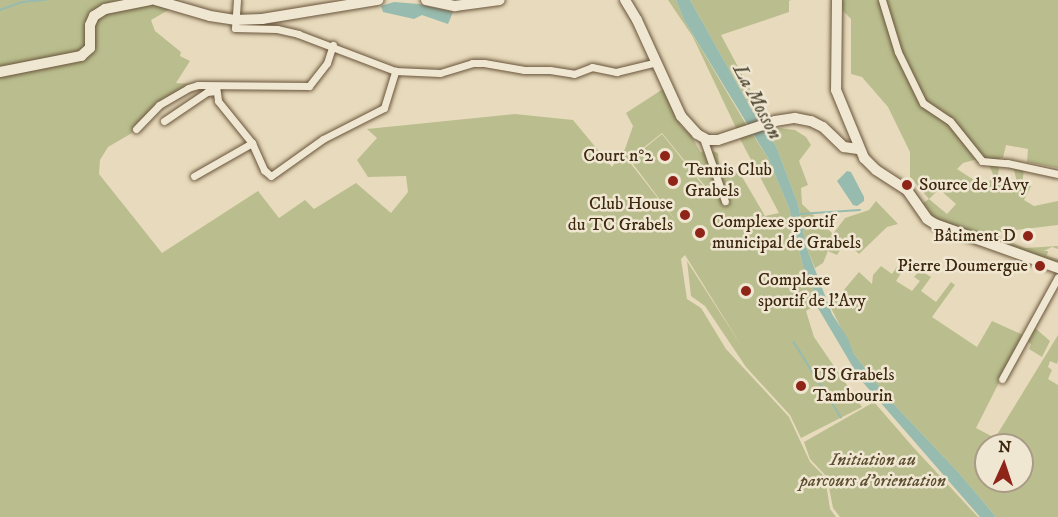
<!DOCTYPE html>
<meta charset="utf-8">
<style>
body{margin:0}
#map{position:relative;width:1058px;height:517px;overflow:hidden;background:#e8dabc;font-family:"IM FELL DW Pica",serif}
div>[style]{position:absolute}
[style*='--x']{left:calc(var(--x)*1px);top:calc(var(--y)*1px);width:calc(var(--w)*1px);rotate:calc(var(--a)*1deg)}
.green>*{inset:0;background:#babe8e}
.water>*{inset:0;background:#97bbae}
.stream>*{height:1.5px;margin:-0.75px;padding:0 0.75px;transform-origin:0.75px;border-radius:0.75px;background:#97bbae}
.roads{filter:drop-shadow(0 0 2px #68543a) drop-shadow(0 0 2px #68543a)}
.street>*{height:7px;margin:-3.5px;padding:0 3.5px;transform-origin:3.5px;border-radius:3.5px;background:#f0e7d3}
.secondary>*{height:10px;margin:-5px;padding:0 5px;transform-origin:5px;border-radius:5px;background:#f0e7d3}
.dots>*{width:16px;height:16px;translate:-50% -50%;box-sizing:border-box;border:3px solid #f0e7d3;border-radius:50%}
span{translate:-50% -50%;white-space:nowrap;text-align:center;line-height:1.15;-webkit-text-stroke:5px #f0e7d3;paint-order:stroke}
.poi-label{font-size:18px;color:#3e280f}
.right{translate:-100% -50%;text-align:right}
.left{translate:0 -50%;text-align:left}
.park-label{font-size:18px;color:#5d4e2f;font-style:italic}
.water-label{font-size:20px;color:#544d37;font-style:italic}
.north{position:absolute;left:974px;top:433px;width:60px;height:60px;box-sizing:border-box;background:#f0e7d3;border:2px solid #a99b85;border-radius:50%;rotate:3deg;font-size:16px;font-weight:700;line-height:24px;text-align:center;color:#3e280f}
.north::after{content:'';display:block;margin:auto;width:21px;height:27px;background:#8f2418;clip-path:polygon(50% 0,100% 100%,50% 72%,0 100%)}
</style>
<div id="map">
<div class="green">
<i style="clip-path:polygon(evenodd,0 0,179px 0,172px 8px,151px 20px,155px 31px,181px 52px,180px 56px,190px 61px,176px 83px,191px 84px,143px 118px,132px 133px,108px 147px,100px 160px,99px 174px,162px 253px,258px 191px,279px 218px,305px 200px,314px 209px,356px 183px,391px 213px,408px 192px,406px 176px,368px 177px,357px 160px,377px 138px,367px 129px,515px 114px,573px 120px,612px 167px,625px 149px,633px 126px,626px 113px,663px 89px,681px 126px,691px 135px,701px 153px,706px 149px,718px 153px,719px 164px,727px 172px,738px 172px,741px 175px,765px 216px,779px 213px,739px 137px,752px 133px,768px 158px,789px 208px,806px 279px,813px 282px,816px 305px,806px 311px,814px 337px,862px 407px,801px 438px,790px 415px,746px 367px,705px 306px,691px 296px,687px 261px,744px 350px,685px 255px,681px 259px,687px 299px,701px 308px,726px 349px,789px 417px,810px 462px,825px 477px,830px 509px,836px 517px,0 517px,0 0,662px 133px,714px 197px,725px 193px,729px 196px,721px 199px,713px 198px,662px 134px,630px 160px,682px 229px,628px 160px,662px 133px)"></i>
<i style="clip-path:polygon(668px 0,676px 0,684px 20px,747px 126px,737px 130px,693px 37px)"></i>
<i style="clip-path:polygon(690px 0,791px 0,789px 1px,789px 12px,721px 35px,767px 121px,761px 124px,753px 112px)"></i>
<i style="clip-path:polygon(evenodd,841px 0,1058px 0,1058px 168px,1027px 162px,1028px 149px,1006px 145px,1003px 158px,1000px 158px,998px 175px,998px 182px,1003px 187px,1009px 190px,1018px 189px,1020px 182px,1017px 182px,1014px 170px,1007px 167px,1008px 165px,1024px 169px,1022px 185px,1031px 186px,1024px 200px,1034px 206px,1058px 201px,1058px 225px,998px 232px,1000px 238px,1025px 248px,1058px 246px,1058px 249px,1052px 247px,1044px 251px,1048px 251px,1047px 256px,1058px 259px,1058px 263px,950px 226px,933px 217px,924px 208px,904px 181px,914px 189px,923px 203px,929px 199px,910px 177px,910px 152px,888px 107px,862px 77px,851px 74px,851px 19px,843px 11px,841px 0,985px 157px,993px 174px,986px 188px,957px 169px,963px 163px,985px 157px,841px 0,939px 189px,956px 204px,947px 214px,929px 199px,939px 189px)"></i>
<i style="clip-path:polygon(771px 127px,795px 130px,806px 137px,811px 145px,799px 161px,808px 185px,801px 188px,802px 204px,833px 234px,845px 218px,869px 210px,876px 201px,898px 224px,887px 227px,859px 254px,846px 241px,837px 255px,828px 251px,823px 263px,815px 268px,806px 246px,798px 204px,776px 146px,764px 129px)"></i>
<i style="clip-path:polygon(evenodd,903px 258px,915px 266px,910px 274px,903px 270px,896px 281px,912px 291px,920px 281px,914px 277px,920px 270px,931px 277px,921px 291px,936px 302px,951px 282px,955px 285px,932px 317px,977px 347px,992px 321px,1023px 335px,976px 428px,995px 438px,1058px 335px,1058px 360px,1057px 364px,1050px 361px,1048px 367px,1052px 370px,1048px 379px,1058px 385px,1058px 517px,996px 517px,959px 473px,887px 397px,854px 354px,828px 302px,843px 291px,859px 272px,872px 284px,873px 275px,881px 266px,892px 274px,903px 258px,986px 445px,1022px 445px,1022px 481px,986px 481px,986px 445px)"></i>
<i style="clip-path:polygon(1035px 328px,1050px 341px,1042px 357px,1029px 349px,1031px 344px,1028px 342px)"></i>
<i style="clip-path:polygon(874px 402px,913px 447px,978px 517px,840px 517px,833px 508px,827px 477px,810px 459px,804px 442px)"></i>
</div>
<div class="water">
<i style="clip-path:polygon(676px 0,690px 0,753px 112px,776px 146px,798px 204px,806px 246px,832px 314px,847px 337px,854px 354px,887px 397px,959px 473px,996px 517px,980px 517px,860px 379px,815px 303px,813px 282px,806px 279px,789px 208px,768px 158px,684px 20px)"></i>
<i style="clip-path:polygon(394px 2px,419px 4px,453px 12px,448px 24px,422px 15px,414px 19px,383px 12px,381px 6px)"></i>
<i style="clip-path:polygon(847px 171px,851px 172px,864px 197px,864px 201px,857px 206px,853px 205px,837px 181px)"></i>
</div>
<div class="stream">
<i style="--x:0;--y:10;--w:23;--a:-20"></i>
<i style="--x:22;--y:2;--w:24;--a:-5"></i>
<i style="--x:799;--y:214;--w:61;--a:-3.8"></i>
<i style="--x:794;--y:342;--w:89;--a:57.9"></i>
</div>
<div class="roads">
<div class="street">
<i style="--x:237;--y:0;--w:28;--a:94"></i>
<i style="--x:235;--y:28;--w:42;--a:1.4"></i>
<i style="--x:277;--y:29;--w:22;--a:13"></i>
<i style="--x:298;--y:34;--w:104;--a:20.9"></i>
<i style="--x:395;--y:71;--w:45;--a:2.5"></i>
<i style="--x:440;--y:73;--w:34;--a:-17"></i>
<i style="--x:472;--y:63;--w:12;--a:0"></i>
<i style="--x:484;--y:63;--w:41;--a:9.9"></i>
<i style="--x:524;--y:70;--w:26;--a:0"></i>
<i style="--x:550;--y:70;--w:24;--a:9"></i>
<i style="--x:574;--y:74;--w:19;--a:-21"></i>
<i style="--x:592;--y:67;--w:25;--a:12"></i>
<i style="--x:616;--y:72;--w:42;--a:-13.7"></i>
<i style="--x:882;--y:0;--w:54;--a:72.9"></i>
<i style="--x:898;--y:52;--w:57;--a:63.9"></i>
<i style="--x:923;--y:103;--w:32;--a:34"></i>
<i style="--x:950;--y:121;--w:51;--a:51.3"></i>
<i style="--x:982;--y:161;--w:25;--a:5"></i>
<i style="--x:1007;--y:163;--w:52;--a:12.2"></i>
<i style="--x:216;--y:86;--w:15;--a:82"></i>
<i style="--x:218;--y:101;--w:54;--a:51"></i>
<i style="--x:252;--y:143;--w:30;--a:66"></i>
<i style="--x:264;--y:170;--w:9;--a:41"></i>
<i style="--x:271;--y:176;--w:64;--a:-35.4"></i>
<i style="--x:323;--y:139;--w:68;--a:-26.9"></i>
<i style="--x:384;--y:108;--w:39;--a:-73"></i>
<i style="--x:164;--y:121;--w:52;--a:-34"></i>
<i style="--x:207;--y:92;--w:9;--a:-6"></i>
<i style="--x:136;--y:129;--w:33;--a:-46"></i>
<i style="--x:159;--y:105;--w:34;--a:-30"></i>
<i style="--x:188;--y:88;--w:10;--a:-17"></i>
<i style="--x:198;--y:85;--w:111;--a:0.5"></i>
<i style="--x:309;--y:86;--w:29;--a:-52"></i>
<i style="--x:327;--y:63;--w:19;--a:-72"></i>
<i style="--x:703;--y:138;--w:67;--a:70.8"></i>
<i style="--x:194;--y:176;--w:67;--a:-29.6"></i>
<i style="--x:1002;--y:379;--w:116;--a:-61.2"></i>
</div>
<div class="secondary">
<i style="--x:155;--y:0;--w:57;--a:16.2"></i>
<i style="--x:210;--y:16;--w:25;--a:9"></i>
<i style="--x:235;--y:20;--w:27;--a:-2"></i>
<i style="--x:262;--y:19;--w:118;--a:-9.3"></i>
<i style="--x:426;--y:0;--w:30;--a:12"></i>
<i style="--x:455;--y:6;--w:45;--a:-7.6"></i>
<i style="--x:625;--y:0;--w:23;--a:59"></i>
<i style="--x:637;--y:20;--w:106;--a:65.4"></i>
<i style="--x:681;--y:116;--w:24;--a:48"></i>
<i style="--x:697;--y:134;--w:13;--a:29"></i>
<i style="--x:708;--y:140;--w:10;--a:0"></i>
<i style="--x:718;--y:140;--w:60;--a:-18.4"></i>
<i style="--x:775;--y:121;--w:20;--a:-9"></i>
<i style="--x:795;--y:118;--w:16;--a:11"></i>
<i style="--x:811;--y:121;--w:13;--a:27"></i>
<i style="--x:823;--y:127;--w:29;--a:44"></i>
<i style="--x:844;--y:147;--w:14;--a:8"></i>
<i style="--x:837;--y:0;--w:90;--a:90.6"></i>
<i style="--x:836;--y:90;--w:74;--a:67.6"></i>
<i style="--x:864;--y:158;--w:17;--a:45"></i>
<i style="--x:876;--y:170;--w:37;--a:33"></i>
<i style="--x:907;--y:190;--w:35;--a:55"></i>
<i style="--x:927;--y:219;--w:9;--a:32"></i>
<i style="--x:935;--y:224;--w:131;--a:19.7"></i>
<i style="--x:0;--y:72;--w:83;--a:-11.2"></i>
<i style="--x:81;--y:56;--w:12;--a:-42"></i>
<i style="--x:90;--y:48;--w:23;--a:-90"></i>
<i style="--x:90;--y:25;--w:10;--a:-66"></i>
<i style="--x:94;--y:16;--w:13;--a:-32"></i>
<i style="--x:105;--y:9;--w:46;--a:-11.3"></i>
</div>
</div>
<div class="dots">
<i style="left:665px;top:156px;background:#8f2418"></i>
<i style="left:673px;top:181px;background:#8f2418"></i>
<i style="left:907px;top:185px;background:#8f2418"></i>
<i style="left:685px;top:215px;background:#8f2418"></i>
<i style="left:700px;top:233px;background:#8f2418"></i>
<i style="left:1028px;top:236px;background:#8f2418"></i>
<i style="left:1040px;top:266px;background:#8f2418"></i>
<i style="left:746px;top:291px;background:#8f2418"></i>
<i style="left:801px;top:386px;background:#8f2418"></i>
</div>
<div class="poi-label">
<span class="right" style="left:653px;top:156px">Court n°2</span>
<span class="left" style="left:685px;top:181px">Tennis Club<br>Grabels</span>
<span class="left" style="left:919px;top:185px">Source de l'Avy</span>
<span class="right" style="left:673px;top:215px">Club House<br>du TC Grabels</span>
<span class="left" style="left:712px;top:233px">Complexe sportif<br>municipal de Grabels</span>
<span class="right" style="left:1016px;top:236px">Bâtiment D</span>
<span class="right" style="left:1028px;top:266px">Pierre Doumergue</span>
<span class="left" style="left:758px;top:291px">Complexe<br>sportif de l'Avy</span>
<span class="left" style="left:813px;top:386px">US Grabels<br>Tambourin</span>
</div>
<div class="park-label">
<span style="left:873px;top:471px">Initiation au<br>parcours d'orientation</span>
</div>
<div class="water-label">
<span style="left:757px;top:102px;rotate:62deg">La Mosson</span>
</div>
<div class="north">N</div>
</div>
